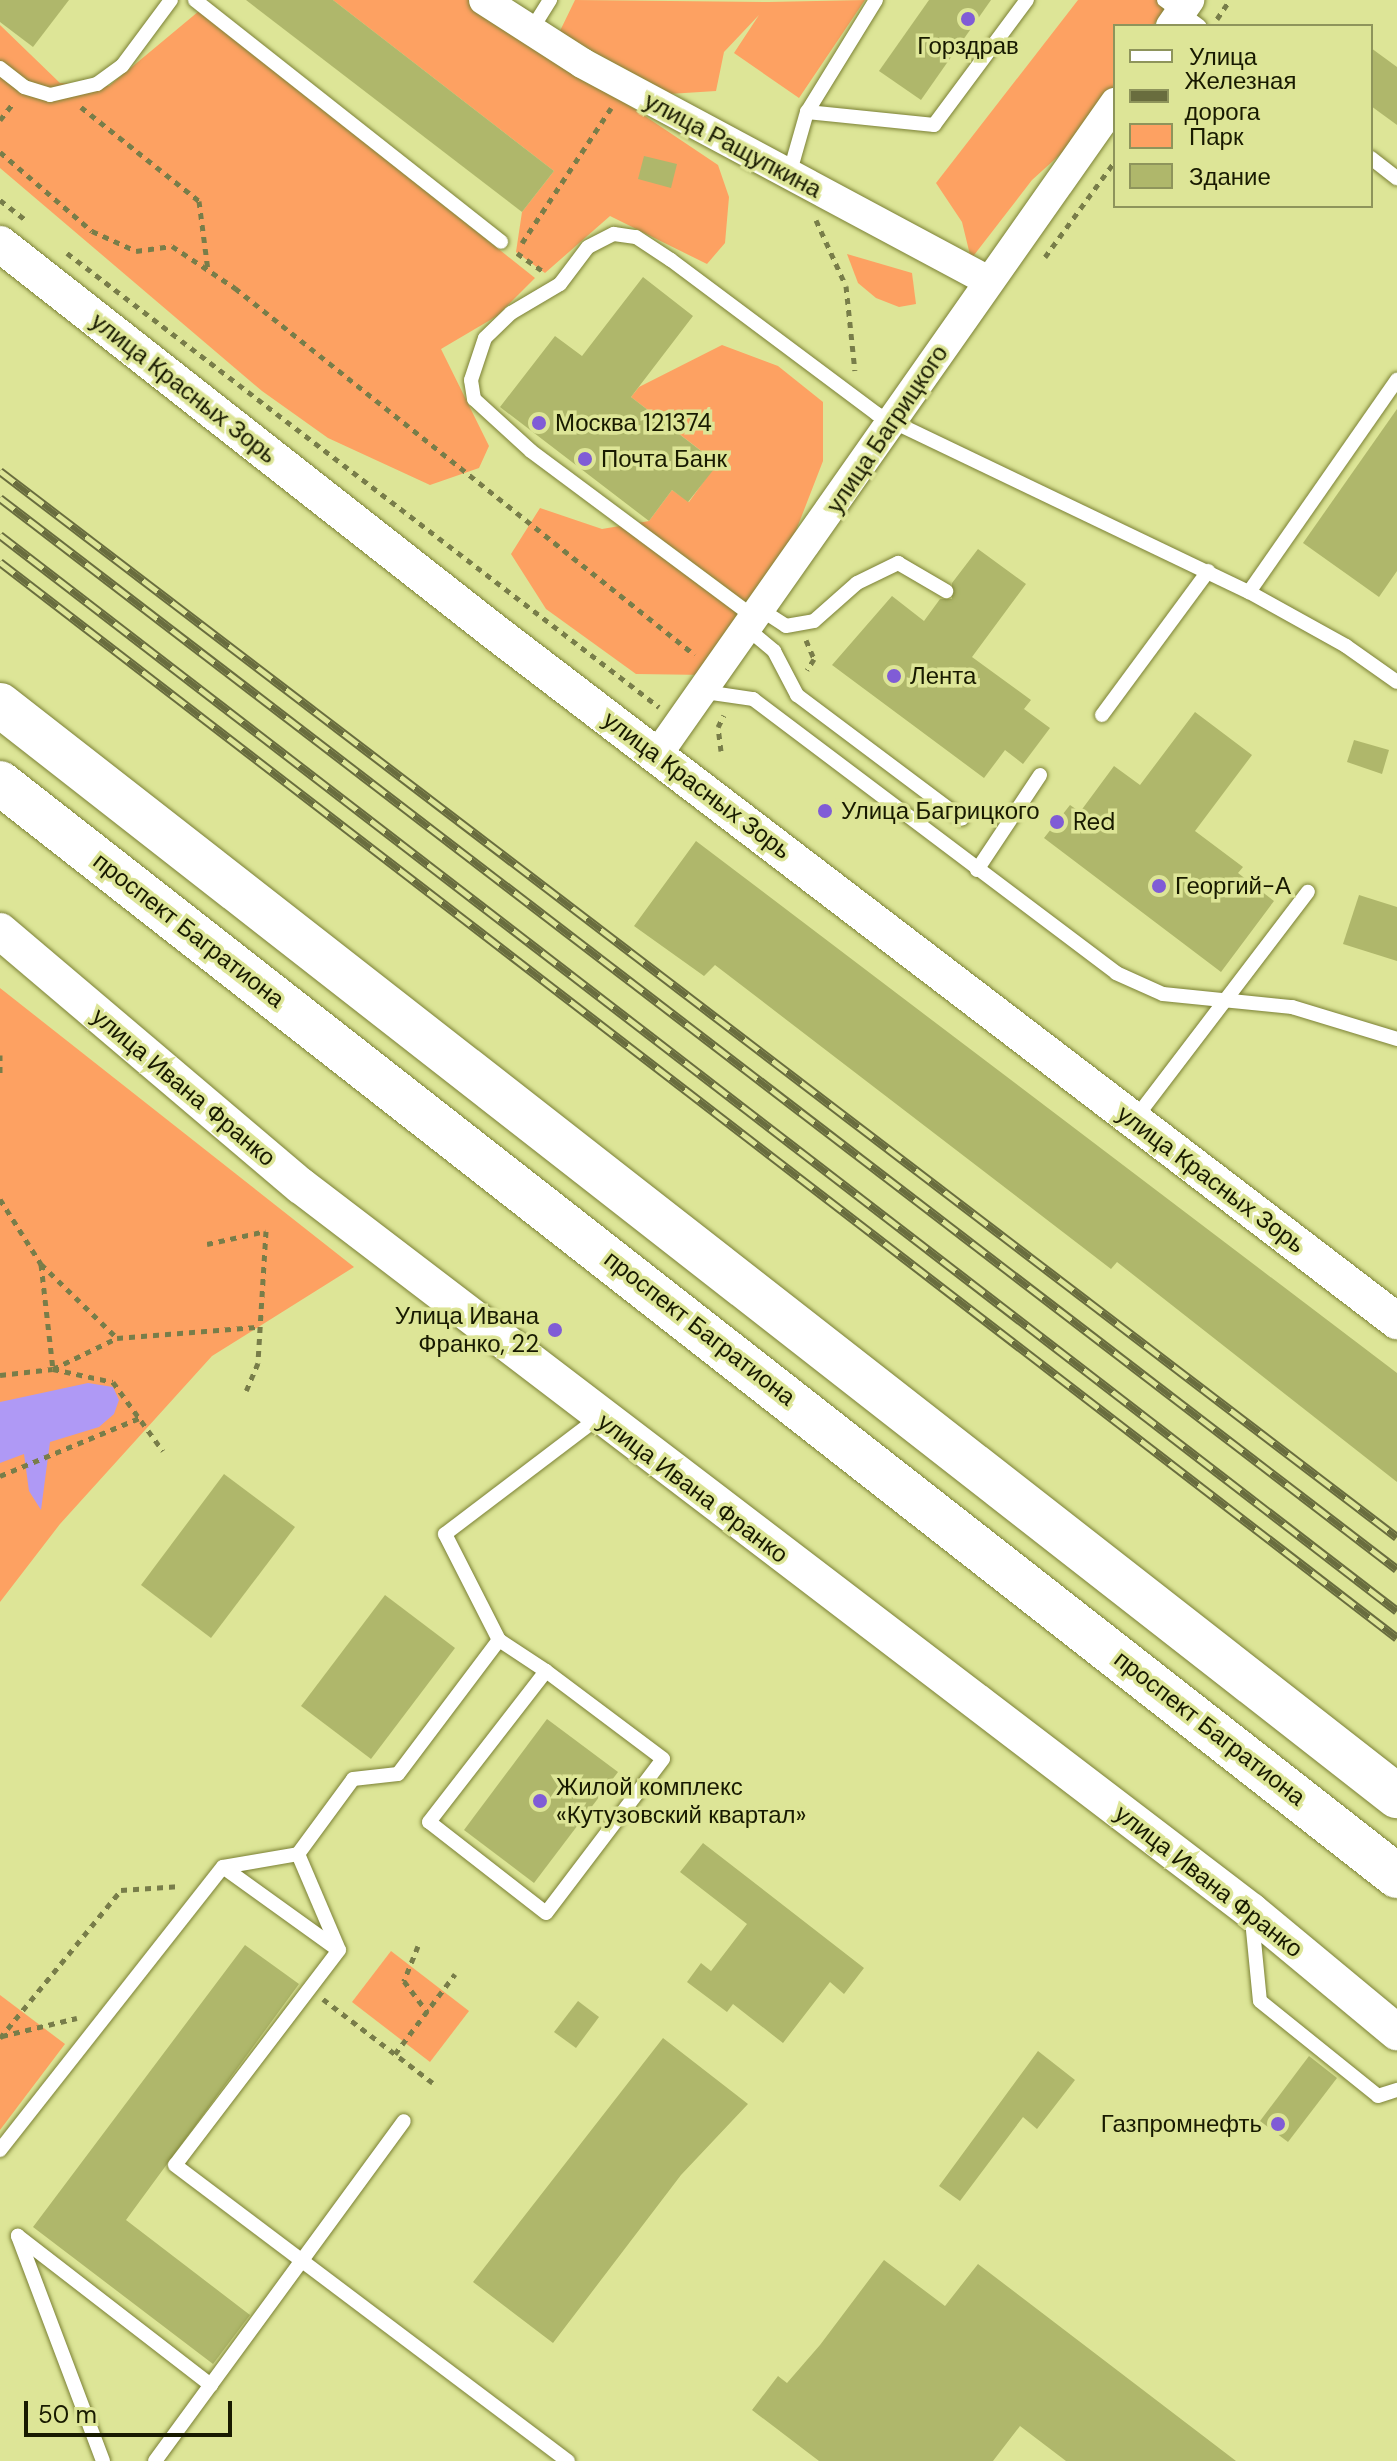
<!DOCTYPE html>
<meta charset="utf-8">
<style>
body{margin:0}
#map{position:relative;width:1397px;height:2461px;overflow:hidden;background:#dde597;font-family:"DM Sans",sans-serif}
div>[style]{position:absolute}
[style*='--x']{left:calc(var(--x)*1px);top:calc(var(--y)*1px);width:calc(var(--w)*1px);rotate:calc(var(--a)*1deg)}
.green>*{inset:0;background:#fda162}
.water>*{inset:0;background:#af99f5}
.building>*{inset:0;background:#afb76b}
.path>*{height:5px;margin-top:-2.5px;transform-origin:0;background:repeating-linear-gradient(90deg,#787d49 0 6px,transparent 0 12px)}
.roads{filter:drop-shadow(0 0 2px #7b8135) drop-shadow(0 0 2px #7b8135)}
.service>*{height:14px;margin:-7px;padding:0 7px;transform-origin:7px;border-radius:7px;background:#fff}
.minor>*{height:30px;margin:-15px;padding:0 15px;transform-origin:15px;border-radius:15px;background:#fff}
.tertiary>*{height:36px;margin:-18px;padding:0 18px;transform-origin:18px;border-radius:18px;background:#fff}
.primary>*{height:44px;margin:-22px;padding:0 22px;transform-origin:22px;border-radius:22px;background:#fff}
.rail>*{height:9px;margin-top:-4.5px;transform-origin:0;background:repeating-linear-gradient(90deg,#dde597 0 18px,#696d3e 0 36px);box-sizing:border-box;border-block:2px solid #696d3e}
.dots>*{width:22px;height:22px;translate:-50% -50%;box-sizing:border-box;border:4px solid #dde597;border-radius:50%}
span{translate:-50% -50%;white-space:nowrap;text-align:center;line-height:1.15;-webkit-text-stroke:7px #dde597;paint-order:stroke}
.poi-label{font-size:24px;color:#181a00}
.left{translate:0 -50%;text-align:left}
.right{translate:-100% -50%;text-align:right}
.street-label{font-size:24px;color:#181a00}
.legend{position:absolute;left:1113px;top:24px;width:260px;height:184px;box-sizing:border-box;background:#dde597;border:2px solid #8e945b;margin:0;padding:10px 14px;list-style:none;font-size:24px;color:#181a00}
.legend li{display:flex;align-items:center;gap:16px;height:40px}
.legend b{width:40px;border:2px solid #8e945b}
.scale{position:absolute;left:24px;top:2401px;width:208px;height:36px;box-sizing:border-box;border:4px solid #181a00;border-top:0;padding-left:10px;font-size:24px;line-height:28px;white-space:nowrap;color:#181a00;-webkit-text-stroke:6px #dde597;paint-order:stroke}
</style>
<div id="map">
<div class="green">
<i style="clip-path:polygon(333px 0,472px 0,718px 165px,729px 197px,725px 243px,707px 264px,610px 216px,545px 273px,516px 252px,522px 212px,554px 171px)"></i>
<i style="clip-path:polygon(575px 0,768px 2px,865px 0,799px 98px,734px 53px,759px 15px,724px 52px,716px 91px,669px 94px,559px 33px)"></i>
<i style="clip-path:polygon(1078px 0,1171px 0,1153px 26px,1115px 26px,1115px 85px,1085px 132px,1032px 180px,971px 259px,962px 222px,936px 183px)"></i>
<i style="clip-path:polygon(199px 11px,535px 278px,497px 316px,441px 349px,489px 446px,479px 468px,430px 485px,328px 438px,262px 391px,0 168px,0 25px,60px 83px,109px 86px)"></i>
<i style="clip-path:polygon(847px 254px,912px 273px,916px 304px,899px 307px,876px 298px,858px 283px)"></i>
<i style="clip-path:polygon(722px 345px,778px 366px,823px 402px,823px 461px,785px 559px,707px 675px,636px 674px,546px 609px,511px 554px,540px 508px,602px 529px,649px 521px,672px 490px,689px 502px,717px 463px,631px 397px,639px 387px)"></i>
<i style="clip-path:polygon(0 988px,354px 1267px,212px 1356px,60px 1524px,0 1602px)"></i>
<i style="clip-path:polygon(391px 1951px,469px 2011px,430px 2062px,352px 2002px)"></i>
<i style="clip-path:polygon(0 1995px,65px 2044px,0 2130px)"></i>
</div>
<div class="water">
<i style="clip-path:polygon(88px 1383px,113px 1387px,119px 1400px,114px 1414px,99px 1427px,50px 1442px,41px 1510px,29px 1491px,24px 1454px,0 1463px,0 1402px)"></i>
</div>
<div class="building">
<i style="clip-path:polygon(0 0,69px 0,33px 47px,0 22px)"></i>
<i style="clip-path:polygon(246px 0,333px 0,554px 171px,522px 212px)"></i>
<i style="clip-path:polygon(929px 0,991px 0,921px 100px,879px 71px)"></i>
<i style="clip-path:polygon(1371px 48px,1397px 67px,1397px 125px,1371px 106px)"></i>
<i style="clip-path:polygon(644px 156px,677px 164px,671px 188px,638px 179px)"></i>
<i style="clip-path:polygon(643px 277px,693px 316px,631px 397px,718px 464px,688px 502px,672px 490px,649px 521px,500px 407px,555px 336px,582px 356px)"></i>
<i style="clip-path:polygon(1397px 409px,1397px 571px,1379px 597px,1303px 543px)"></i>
<i style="clip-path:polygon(978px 549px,1026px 584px,972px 657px,1031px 700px,1024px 709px,1050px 728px,1023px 764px,1005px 750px,984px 778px,832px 665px,892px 596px,924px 621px,940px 599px,952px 599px,952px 583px)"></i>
<i style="clip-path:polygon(1195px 712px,1252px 755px,1195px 831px,1243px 867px,1238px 873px,1274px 901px,1221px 972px,1044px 838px,1070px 805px,1080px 812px,1114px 766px,1140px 785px)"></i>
<i style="clip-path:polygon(1354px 740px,1389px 750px,1382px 774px,1347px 762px)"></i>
<i style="clip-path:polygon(696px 841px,1397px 1373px,1397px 1482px,1117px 1262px,1111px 1269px,715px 965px,704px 976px,634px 926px)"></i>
<i style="clip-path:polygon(1359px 895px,1397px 907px,1397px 961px,1343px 944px)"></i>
<i style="clip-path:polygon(224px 1474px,295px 1527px,211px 1638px,141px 1585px)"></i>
<i style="clip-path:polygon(385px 1595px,455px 1648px,371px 1759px,301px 1706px)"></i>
<i style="clip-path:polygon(547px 1719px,618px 1772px,534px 1883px,464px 1830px)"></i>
<i style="clip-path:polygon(703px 1843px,864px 1968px,844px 1994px,830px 1982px,783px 2043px,733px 2004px,727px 2012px,687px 1982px,701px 1963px,711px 1971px,747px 1924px,680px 1872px)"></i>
<i style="clip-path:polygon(245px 1945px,299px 1984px,126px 2220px,250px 2315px,213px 2364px,33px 2227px)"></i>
<i style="clip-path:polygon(578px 2001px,599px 2017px,576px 2048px,554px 2032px)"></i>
<i style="clip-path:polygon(663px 2038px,748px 2104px,681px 2175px,553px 2343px,473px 2282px)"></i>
<i style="clip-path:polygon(1038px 2051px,1075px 2080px,1037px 2129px,1023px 2117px,960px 2201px,939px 2186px)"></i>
<i style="clip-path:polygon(1309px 2056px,1337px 2078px,1288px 2142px,1260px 2121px)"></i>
<i style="clip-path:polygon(884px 2260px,945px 2306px,978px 2264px,1236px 2461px,1066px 2461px,1020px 2426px,993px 2461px,819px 2461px,752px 2410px,778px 2376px,787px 2383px,820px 2345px)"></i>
</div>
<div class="path">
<i style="--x:1217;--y:19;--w:23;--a:-56"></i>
<i style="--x:81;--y:107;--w:151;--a:38.5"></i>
<i style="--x:199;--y:201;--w:70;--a:82.6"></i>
<i style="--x:0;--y:120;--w:23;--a:-52"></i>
<i style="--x:0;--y:152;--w:121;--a:40.7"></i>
<i style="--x:92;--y:231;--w:48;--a:24.4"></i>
<i style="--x:136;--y:251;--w:36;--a:-8"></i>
<i style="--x:172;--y:246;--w:76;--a:33.7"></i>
<i style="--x:235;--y:288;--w:588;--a:38.58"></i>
<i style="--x:0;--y:200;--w:31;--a:38"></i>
<i style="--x:816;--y:220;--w:72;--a:65.6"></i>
<i style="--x:846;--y:286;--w:85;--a:84"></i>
<i style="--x:522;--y:243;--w:162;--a:-56.6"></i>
<i style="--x:67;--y:253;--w:746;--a:37.48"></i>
<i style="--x:517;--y:253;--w:33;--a:35"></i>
<i style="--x:1045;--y:257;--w:119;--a:-53.9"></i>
<i style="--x:806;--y:640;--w:21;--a:67"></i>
<i style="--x:814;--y:659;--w:13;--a:122"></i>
<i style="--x:721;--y:751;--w:24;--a:-97"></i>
<i style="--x:718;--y:727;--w:13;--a:-63"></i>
<i style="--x:0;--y:1055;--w:19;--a:90"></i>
<i style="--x:0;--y:1199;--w:77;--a:57.8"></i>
<i style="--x:41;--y:1264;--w:106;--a:44.2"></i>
<i style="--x:207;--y:1244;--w:60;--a:-12.4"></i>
<i style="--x:266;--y:1231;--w:132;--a:93.5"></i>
<i style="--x:258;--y:1363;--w:30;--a:113"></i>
<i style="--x:41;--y:1264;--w:106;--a:83.5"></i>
<i style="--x:53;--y:1369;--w:61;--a:12.2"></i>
<i style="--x:113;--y:1382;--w:85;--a:54.1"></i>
<i style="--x:0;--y:1375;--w:53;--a:-6.5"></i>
<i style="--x:53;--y:1369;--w:71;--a:-25.8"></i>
<i style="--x:117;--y:1338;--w:141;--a:-4.5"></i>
<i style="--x:0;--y:1476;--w:154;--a:-22.6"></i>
<i style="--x:418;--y:1946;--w:38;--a:112"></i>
<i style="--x:404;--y:1981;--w:39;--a:53"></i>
<i style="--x:323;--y:1999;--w:138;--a:37.4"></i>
<i style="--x:2;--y:2036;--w:77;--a:-13.5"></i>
<i style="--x:0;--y:2038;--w:191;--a:-50.7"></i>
<i style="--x:121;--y:1890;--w:60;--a:-3.8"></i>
<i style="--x:395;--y:2054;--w:100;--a:-53.1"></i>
</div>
<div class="roads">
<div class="service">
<i style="--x:195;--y:0;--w:390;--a:38.3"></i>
<i style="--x:876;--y:0;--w:132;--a:121.6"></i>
<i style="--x:807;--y:112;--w:128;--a:5.8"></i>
<i style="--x:934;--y:125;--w:156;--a:-53.4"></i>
<i style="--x:1164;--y:0;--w:44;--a:36.6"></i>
<i style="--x:530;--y:32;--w:38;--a:-58"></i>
<i style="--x:0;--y:68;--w:31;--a:38"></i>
<i style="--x:24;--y:87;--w:27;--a:17"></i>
<i style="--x:50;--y:95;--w:48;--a:-13.2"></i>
<i style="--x:97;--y:84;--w:31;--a:-36"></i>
<i style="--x:122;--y:66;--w:82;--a:-53.4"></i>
<i style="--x:1371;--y:158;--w:33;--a:38"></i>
<i style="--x:789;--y:175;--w:66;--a:-74.1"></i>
<i style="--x:1249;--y:592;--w:259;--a:-55.1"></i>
<i style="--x:763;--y:611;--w:27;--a:33"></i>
<i style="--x:786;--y:626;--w:28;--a:-10"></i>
<i style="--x:814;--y:621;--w:57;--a:-41.5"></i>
<i style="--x:857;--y:583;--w:46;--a:-26"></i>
<i style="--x:898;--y:563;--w:56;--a:30.3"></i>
<i style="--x:755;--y:618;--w:279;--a:-143.3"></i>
<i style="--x:531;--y:451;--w:77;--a:-137.6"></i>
<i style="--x:474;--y:399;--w:19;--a:-99"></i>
<i style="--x:471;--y:380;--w:44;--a:-71.6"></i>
<i style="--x:485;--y:338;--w:36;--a:-44"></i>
<i style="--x:511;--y:313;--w:57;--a:-30.6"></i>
<i style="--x:560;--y:284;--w:46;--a:-52.9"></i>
<i style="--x:588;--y:247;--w:29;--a:-27"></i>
<i style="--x:614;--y:234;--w:22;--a:8"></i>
<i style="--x:636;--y:237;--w:42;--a:33.3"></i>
<i style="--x:671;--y:260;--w:257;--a:36.8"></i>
<i style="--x:877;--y:414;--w:412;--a:25.6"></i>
<i style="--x:1249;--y:592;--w:111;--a:29.1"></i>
<i style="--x:1346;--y:646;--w:62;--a:35.2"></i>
<i style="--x:749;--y:630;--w:33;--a:40"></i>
<i style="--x:774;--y:651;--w:50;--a:62.4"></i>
<i style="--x:797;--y:695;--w:206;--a:36.9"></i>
<i style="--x:705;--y:692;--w:49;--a:8.3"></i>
<i style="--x:753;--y:699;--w:455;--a:37"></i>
<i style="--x:1116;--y:973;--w:51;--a:24.1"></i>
<i style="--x:1163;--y:994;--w:130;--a:5.8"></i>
<i style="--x:1292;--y:1007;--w:110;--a:16.9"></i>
<i style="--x:1102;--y:715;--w:179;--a:-53.6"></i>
<i style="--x:977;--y:870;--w:114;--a:-56.4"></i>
<i style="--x:1134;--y:1120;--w:287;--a:-52.7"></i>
<i style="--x:499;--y:1640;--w:56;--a:33.4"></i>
<i style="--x:546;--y:1671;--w:146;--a:36.9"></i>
<i style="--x:663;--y:1759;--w:193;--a:127.2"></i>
<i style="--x:546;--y:1913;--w:148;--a:-142.1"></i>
<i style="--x:429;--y:1822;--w:191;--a:-52.2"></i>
<i style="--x:298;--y:1854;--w:104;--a:66.9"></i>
<i style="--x:339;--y:1950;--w:270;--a:127.3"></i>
<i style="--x:175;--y:2165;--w:492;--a:37"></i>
<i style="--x:223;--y:1867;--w:140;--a:35.7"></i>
<i style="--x:1252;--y:1920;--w:81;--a:84.4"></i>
<i style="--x:1260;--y:2001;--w:151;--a:38.8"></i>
<i style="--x:1378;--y:2096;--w:20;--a:-18"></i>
<i style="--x:0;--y:2150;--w:360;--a:-51.8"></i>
<i style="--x:223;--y:1867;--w:76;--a:-9.8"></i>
<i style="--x:298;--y:1854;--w:93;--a:-53.7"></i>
<i style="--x:353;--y:1779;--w:45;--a:-6.3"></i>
<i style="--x:398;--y:1774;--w:168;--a:-53"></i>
<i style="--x:499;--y:1640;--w:119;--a:-117"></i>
<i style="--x:445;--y:1534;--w:193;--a:-37.2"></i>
<i style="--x:103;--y:2461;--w:241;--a:-110.7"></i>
<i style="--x:18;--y:2236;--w:244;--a:37.7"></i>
<i style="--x:155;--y:2461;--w:421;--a:-53.8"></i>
</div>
<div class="minor">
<i style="--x:484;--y:0;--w:117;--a:32.7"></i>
<i style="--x:582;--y:63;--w:459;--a:28.2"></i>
<i style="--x:1171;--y:26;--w:32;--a:-55"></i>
<i style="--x:657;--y:755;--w:797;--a:-54.91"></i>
</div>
<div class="tertiary">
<i style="--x:0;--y:244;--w:630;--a:38.11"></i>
<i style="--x:496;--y:633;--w:1134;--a:37.37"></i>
<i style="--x:0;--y:931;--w:394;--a:40.3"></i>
<i style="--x:301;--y:1186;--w:1195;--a:37.35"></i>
<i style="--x:1251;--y:1911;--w:190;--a:39.7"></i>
</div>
<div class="primary">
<i style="--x:0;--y:705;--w:1773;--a:37.99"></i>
<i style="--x:0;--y:783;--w:1774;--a:38.04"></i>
</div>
</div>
<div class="rail">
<i style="--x:0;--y:471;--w:1757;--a:37.35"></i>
<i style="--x:0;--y:498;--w:1760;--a:37.48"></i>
<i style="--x:0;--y:535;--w:1763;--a:37.6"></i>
<i style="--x:0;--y:562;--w:1763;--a:37.6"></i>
</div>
<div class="dots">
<i style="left:968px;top:19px;background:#805cd6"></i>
<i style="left:539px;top:423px;background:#805cd6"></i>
<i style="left:585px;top:459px;background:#805cd6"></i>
<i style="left:894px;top:676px;background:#805cd6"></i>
<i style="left:825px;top:811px;background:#805cd6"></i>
<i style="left:1057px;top:822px;background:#805cd6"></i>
<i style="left:1159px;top:886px;background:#805cd6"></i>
<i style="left:555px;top:1330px;background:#805cd6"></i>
<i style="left:540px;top:1801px;background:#805cd6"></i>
<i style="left:1278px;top:2124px;background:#805cd6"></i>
</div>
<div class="poi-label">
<span style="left:968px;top:46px">Горздрав</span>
<span class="left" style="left:555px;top:423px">Москва 121374</span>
<span class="left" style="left:601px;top:459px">Почта Банк</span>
<span class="left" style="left:910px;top:676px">Лента</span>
<span class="left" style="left:841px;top:811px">Улица Багрицкого</span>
<span class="left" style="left:1073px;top:822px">Red</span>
<span class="left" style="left:1175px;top:886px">Георгий-А</span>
<span class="right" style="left:539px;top:1330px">Улица Ивана<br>Франко, 22</span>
<span class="left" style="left:556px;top:1801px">Жилой комплекс<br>«Кутузовский квартал»</span>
<span class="right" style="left:1262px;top:2124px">Газпромнефть</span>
</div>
<div class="street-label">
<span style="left:733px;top:145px;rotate:28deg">улица Ращупкина</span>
<span style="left:184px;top:388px;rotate:38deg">улица Красных Зорь</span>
<span style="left:887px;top:429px;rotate:-56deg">улица Багрицкого</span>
<span style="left:697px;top:785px;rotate:37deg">улица Красных Зорь</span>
<span style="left:189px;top:930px;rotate:38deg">проспект Багратиона</span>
<span style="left:184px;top:1087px;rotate:40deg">улица Ивана Франко</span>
<span style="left:1211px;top:1179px;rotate:37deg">улица Красных Зорь</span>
<span style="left:700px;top:1328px;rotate:38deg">проспект Багратиона</span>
<span style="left:693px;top:1488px;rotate:37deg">улица Ивана Франко</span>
<span style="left:1210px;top:1728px;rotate:38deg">проспект Багратиона</span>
<span style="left:1209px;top:1881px;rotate:38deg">улица Ивана Франко</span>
</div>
<ul class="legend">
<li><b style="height:10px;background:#fff"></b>Улица</li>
<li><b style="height:10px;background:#696d3e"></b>Железная дорога</li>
<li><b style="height:22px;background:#fda162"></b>Парк</li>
<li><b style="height:22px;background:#afb76b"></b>Здание</li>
</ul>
<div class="scale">50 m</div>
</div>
